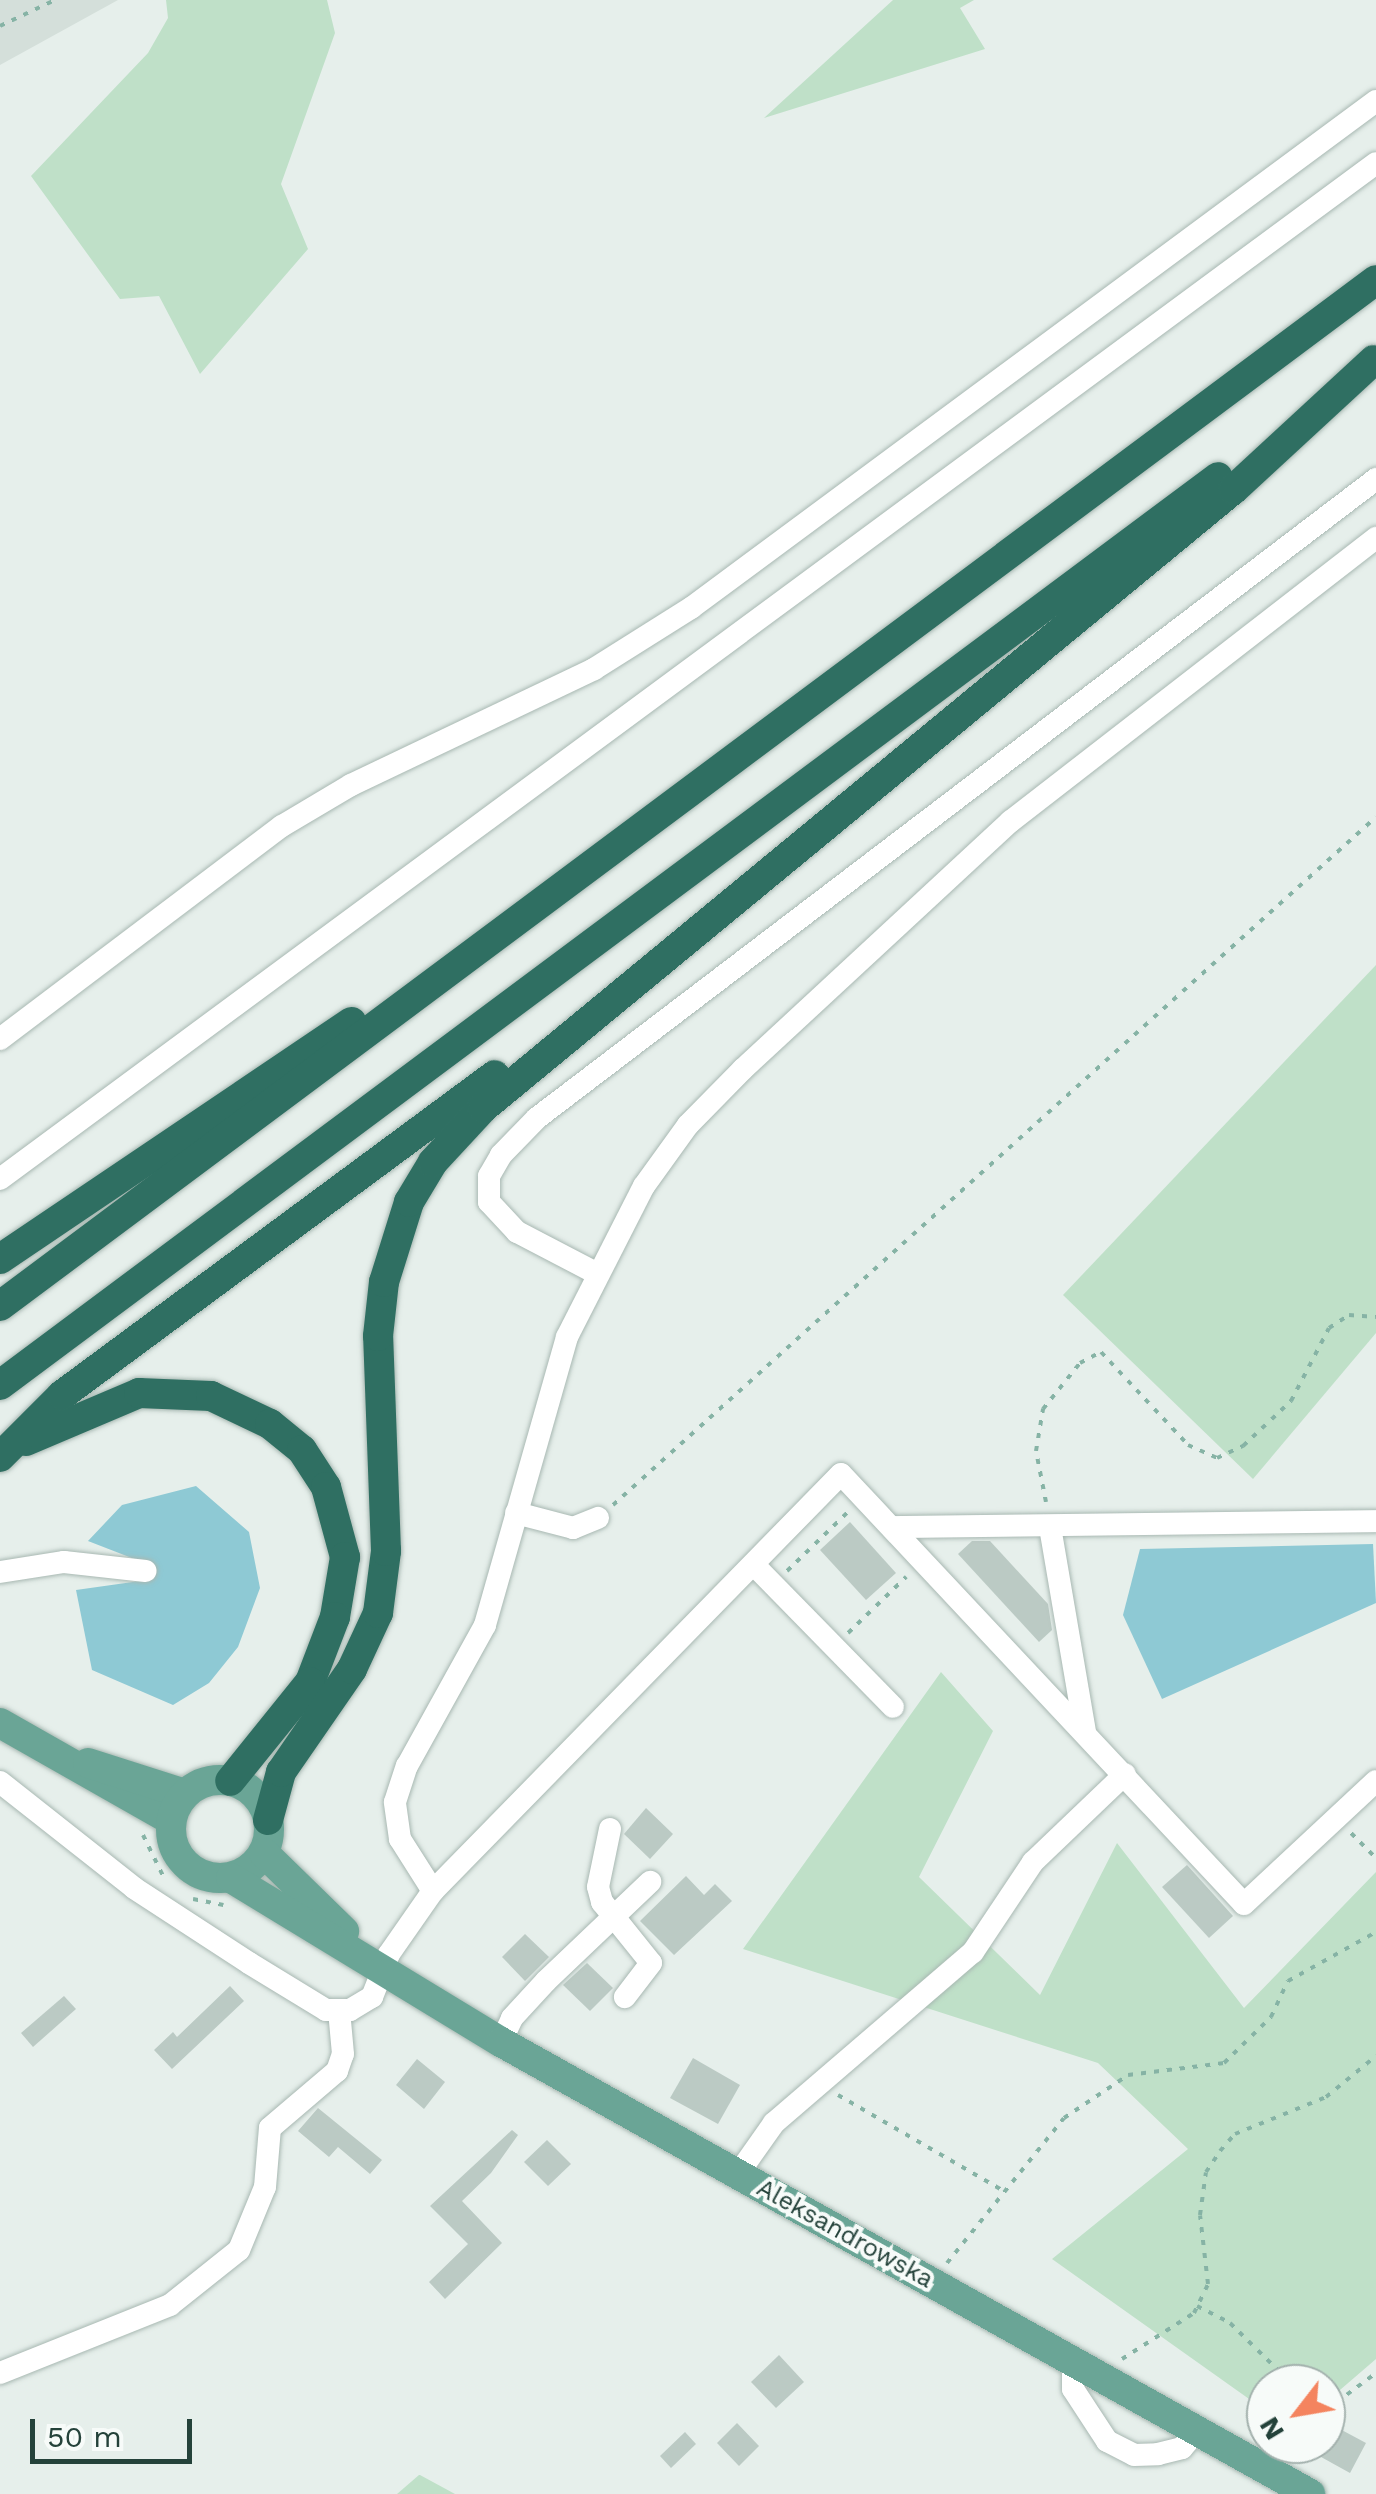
<!DOCTYPE html>
<style>
body{margin:0}
#map{position:relative;width:1376px;height:2494px;overflow:hidden;background:#e6efeb;font-family:"Work Sans",sans-serif}
div>[style]{position:absolute}
[style*='--x']{left:calc(var(--x)*1px);top:calc(var(--y)*1px);width:calc(var(--w)*1px);rotate:calc(var(--a)*1deg)}
.built>*{inset:0;background:#d4dfda}
.green>*{inset:0;background:#bfe0c8}
.water>*{inset:0;background:#8ec9d4}
.building>*{inset:0;background:#bbcac4}
.path>*{height:4px;margin-top:-2px;transform-origin:0;background:repeating-linear-gradient(90deg,#86b3a5 0 5px,transparent 0 13px)}
.roads{filter:drop-shadow(0 0 2px #a8b8b2) drop-shadow(0 0 2px #a8b8b2)}
.minor>*{height:22px;margin:-11px;padding:0 11px;transform-origin:11px;border-radius:11px;background:#fff}
.major>*{height:30px;margin:-15px;padding:0 15px;transform-origin:15px;border-radius:15px;background:#6aa596}
.major>.ring{margin:-15px;padding:0;box-sizing:content-box;background:none;border:30px solid #6aa596;border-radius:50%}
.highway>*{height:30px;margin:-15px;padding:0 15px;transform-origin:15px;border-radius:15px;background:#2f6f62}
span{translate:-50% -50%;white-space:nowrap;text-align:center;line-height:1.15;-webkit-text-stroke:8px #f7fbf9;paint-order:stroke}
.street-label{font-size:25px;color:#24423a}
.north{position:absolute;left:1246px;top:2364px;width:100px;height:100px;box-sizing:border-box;background:#f7fbf9;border:2px solid #a3b1ad;border-radius:50%;rotate:239deg;font-size:28px;font-weight:700;line-height:40px;text-align:center;color:#24423a}
.north::after{content:'';display:block;margin:auto;width:35px;height:45px;background:#f4845f;clip-path:polygon(50% 0,100% 100%,50% 72%,0 100%)}
.scale{position:absolute;left:30px;top:2419px;width:162px;height:45px;box-sizing:border-box;border:5px solid #24423a;border-top:0;padding-left:12px;font-size:30px;line-height:35px;white-space:nowrap;color:#24423a;-webkit-text-stroke:8px #f7fbf9;paint-order:stroke}
</style>
<div id="map">
<div class="built">
<i style="clip-path:polygon(0 0,118px 0,0 65px)"></i>
</div>
<div class="green">
<i style="clip-path:polygon(166px 0,327px 0,335px 33px,281px 184px,308px 249px,200px 374px,159px 296px,120px 299px,31px 176px,148px 53px,168px 18px)"></i>
<i style="clip-path:polygon(893px 0,974px 0,960px 8px,985px 49px,764px 118px)"></i>
<i style="clip-path:polygon(1376px 965px,1376px 1333px,1253px 1479px,1063px 1295px)"></i>
<i style="clip-path:polygon(941px 1672px,993px 1731px,919px 1877px,1040px 1995px,1117px 1843px,1244px 2008px,1376px 1872px,1376px 2359px,1326px 2402px,1326px 2384px,1266px 2384px,1266px 2411px,1052px 2259px,1188px 2149px,1098px 2063px,743px 1949px)"></i>
<i style="clip-path:polygon(419px 2475px,420px 2475px,455px 2494px,397px 2494px)"></i>
</div>
<div class="water">
<i style="clip-path:polygon(196px 1486px,249px 1532px,260px 1588px,238px 1647px,209px 1683px,173px 1705px,92px 1670px,76px 1590px,154px 1579px,155px 1567px,88px 1541px,122px 1505px)"></i>
<i style="clip-path:polygon(1373px 1544px,1376px 1603px,1162px 1699px,1123px 1615px,1140px 1549px)"></i>
</div>
<div class="building">
<i style="clip-path:polygon(850px 1522px,896px 1573px,866px 1600px,820px 1550px)"></i>
<i style="clip-path:polygon(972px 1541px,990px 1541px,1048px 1604px,1052px 1630px,1039px 1642px,958px 1554px)"></i>
<i style="clip-path:polygon(646px 1808px,673px 1834px,650px 1859px,624px 1834px)"></i>
<i style="clip-path:polygon(1187px 1865px,1233px 1916px,1209px 1938px,1162px 1887px)"></i>
<i style="clip-path:polygon(686px 1876px,704px 1895px,715px 1884px,732px 1901px,674px 1955px,640px 1921px)"></i>
<i style="clip-path:polygon(525px 1934px,549px 1957px,525px 1981px,502px 1957px)"></i>
<i style="clip-path:polygon(587px 1963px,613px 1988px,590px 2011px,563px 1985px)"></i>
<i style="clip-path:polygon(230px 1986px,244px 2001px,172px 2069px,154px 2050px,173px 2032px,177px 2037px)"></i>
<i style="clip-path:polygon(64px 1996px,76px 2009px,33px 2047px,21px 2033px)"></i>
<i style="clip-path:polygon(693px 2058px,740px 2085px,718px 2124px,670px 2098px)"></i>
<i style="clip-path:polygon(417px 2059px,445px 2082px,424px 2109px,396px 2085px)"></i>
<i style="clip-path:polygon(318px 2108px,382px 2160px,370px 2174px,338px 2147px,329px 2157px,298px 2131px)"></i>
<i style="clip-path:polygon(512px 2130px,518px 2135px,491px 2173px,462px 2201px,502px 2243px,445px 2299px,429px 2282px,468px 2244px,430px 2206px)"></i>
<i style="clip-path:polygon(547px 2140px,571px 2164px,548px 2186px,524px 2162px)"></i>
<i style="clip-path:polygon(779px 2355px,804px 2382px,776px 2408px,751px 2382px)"></i>
<i style="clip-path:polygon(737px 2423px,759px 2446px,739px 2466px,717px 2443px)"></i>
<i style="clip-path:polygon(1338px 2428px,1366px 2443px,1350px 2473px,1312px 2452px)"></i>
<i style="clip-path:polygon(685px 2432px,696px 2444px,671px 2468px,660px 2456px)"></i>
</div>
<div class="path">
<i style="--x:0;--y:26;--w:61;--a:-25.3"></i>
<i style="--x:1046;--y:1502;--w:52;--a:-101.1"></i>
<i style="--x:1036;--y:1451;--w:43;--a:-80.5"></i>
<i style="--x:1043;--y:1409;--w:59;--a:-51.2"></i>
<i style="--x:1080;--y:1363;--w:24;--a:-28"></i>
<i style="--x:1101;--y:1352;--w:127;--a:46.9"></i>
<i style="--x:1188;--y:1445;--w:32;--a:24"></i>
<i style="--x:1217;--y:1458;--w:29;--a:-25"></i>
<i style="--x:1243;--y:1446;--w:66;--a:-43.2"></i>
<i style="--x:1291;--y:1401;--w:82;--a:-62.5"></i>
<i style="--x:1329;--y:1328;--w:24;--a:-33"></i>
<i style="--x:1349;--y:1315;--w:27;--a:4"></i>
<i style="--x:613;--y:1505;--w:1027;--a:-42.04"></i>
<i style="--x:787;--y:1571;--w:86;--a:-44.1"></i>
<i style="--x:848;--y:1633;--w:81;--a:-44"></i>
<i style="--x:1351;--y:1833;--w:35;--a:45"></i>
<i style="--x:143;--y:1835;--w:50;--a:63.9"></i>
<i style="--x:193;--y:1899;--w:31;--a:11"></i>
<i style="--x:838;--y:2095;--w:190;--a:30.1"></i>
<i style="--x:947;--y:2263;--w:186;--a:-51.1"></i>
<i style="--x:1064;--y:2118;--w:77;--a:-33.9"></i>
<i style="--x:1128;--y:2075;--w:97;--a:-7.1"></i>
<i style="--x:1224;--y:2063;--w:66;--a:-44.4"></i>
<i style="--x:1271;--y:2017;--w:40;--a:-65"></i>
<i style="--x:1288;--y:1981;--w:101;--a:-29.1"></i>
<i style="--x:1197;--y:2306;--w:37;--a:27"></i>
<i style="--x:1230;--y:2323;--w:87;--a:44.5"></i>
<i style="--x:1122;--y:2359;--w:85;--a:-32.6"></i>
<i style="--x:1194;--y:2313;--w:32;--a:-64"></i>
<i style="--x:1208;--y:2284;--w:69;--a:-96.6"></i>
<i style="--x:1200;--y:2215;--w:43;--a:-82.1"></i>
<i style="--x:1206;--y:2172;--w:25;--a:-56"></i>
<i style="--x:1220;--y:2151;--w:23;--a:-49"></i>
<i style="--x:1235;--y:2134;--w:98;--a:-22.1"></i>
<i style="--x:1326;--y:2097;--w:65;--a:-39.4"></i>
<i style="--x:1326;--y:2410;--w:62;--a:-36.5"></i>
<i style="--x:1292;--y:2456;--w:14;--a:-56"></i>
</div>
<div class="roads">
<div class="minor">
<i style="--x:0;--y:1039;--w:353;--a:-37.1"></i>
<i style="--x:282;--y:826;--w:80;--a:-30.7"></i>
<i style="--x:351;--y:785;--w:269;--a:-25.5"></i>
<i style="--x:594;--y:669;--w:115;--a:-32.2"></i>
<i style="--x:691;--y:608;--w:852;--a:-36.51"></i>
<i style="--x:0;--y:1179;--w:1710;--a:-36.44"></i>
<i style="--x:594;--y:1272;--w:87;--a:-152.5"></i>
<i style="--x:517;--y:1232;--w:41;--a:-133"></i>
<i style="--x:489;--y:1202;--w:26;--a:-90"></i>
<i style="--x:489;--y:1176;--w:24;--a:-60"></i>
<i style="--x:501;--y:1155;--w:52;--a:-45.8"></i>
<i style="--x:537;--y:1118;--w:1055;--a:-37.29"></i>
<i style="--x:516;--y:1513;--w:59;--a:14.7"></i>
<i style="--x:573;--y:1528;--w:27;--a:-22"></i>
<i style="--x:893;--y:1527;--w:483;--a:-0.7"></i>
<i style="--x:1050;--y:1527;--w:208;--a:80.3"></i>
<i style="--x:755;--y:1566;--w:197;--a:45.6"></i>
<i style="--x:0;--y:1572;--w:65;--a:-8.9"></i>
<i style="--x:64;--y:1562;--w:82;--a:6.3"></i>
<i style="--x:0;--y:1782;--w:171;--a:38.3"></i>
<i style="--x:134;--y:1888;--w:137;--a:33.1"></i>
<i style="--x:249;--y:1963;--w:90;--a:31.4"></i>
<i style="--x:326;--y:2010;--w:24;--a:0"></i>
<i style="--x:350;--y:2010;--w:26;--a:-31"></i>
<i style="--x:372;--y:1997;--w:46;--a:-68.4"></i>
<i style="--x:389;--y:1954;--w:77;--a:-55.1"></i>
<i style="--x:433;--y:1891;--w:583;--a:-45.63"></i>
<i style="--x:841;--y:1474;--w:589;--a:46.86"></i>
<i style="--x:1244;--y:1904;--w:180;--a:-43"></i>
<i style="--x:610;--y:1829;--w:59;--a:101.7"></i>
<i style="--x:598;--y:1887;--w:16;--a:75"></i>
<i style="--x:602;--y:1902;--w:78;--a:51.2"></i>
<i style="--x:651;--y:1963;--w:43;--a:127.4"></i>
<i style="--x:433;--y:1891;--w:62;--a:-122.4"></i>
<i style="--x:400;--y:1839;--w:37;--a:-98"></i>
<i style="--x:395;--y:1802;--w:38;--a:-72"></i>
<i style="--x:407;--y:1766;--w:161;--a:-61"></i>
<i style="--x:485;--y:1625;--w:299;--a:-74.1"></i>
<i style="--x:567;--y:1337;--w:169;--a:-63"></i>
<i style="--x:644;--y:1186;--w:75;--a:-54.2"></i>
<i style="--x:688;--y:1125;--w:78;--a:-45.5"></i>
<i style="--x:743;--y:1069;--w:365;--a:-42.8"></i>
<i style="--x:1011;--y:821;--w:462;--a:-37.8"></i>
<i style="--x:501;--y:2042;--w:26;--a:-65"></i>
<i style="--x:512;--y:2018;--w:50;--a:-47.4"></i>
<i style="--x:546;--y:1981;--w:144;--a:-43.6"></i>
<i style="--x:738;--y:2174;--w:62;--a:-54.8"></i>
<i style="--x:774;--y:2123;--w:262;--a:-40.7"></i>
<i style="--x:973;--y:1952;--w:108;--a:-56.3"></i>
<i style="--x:1033;--y:1862;--w:127;--a:-43.7"></i>
<i style="--x:1073;--y:2362;--w:27;--a:90"></i>
<i style="--x:1073;--y:2389;--w:62;--a:56.8"></i>
<i style="--x:1107;--y:2441;--w:30;--a:27"></i>
<i style="--x:1134;--y:2455;--w:24;--a:-2"></i>
<i style="--x:1158;--y:2454;--w:25;--a:-14"></i>
<i style="--x:1182;--y:2448;--w:23;--a:-49"></i>
<i style="--x:0;--y:2373;--w:183;--a:-21.8"></i>
<i style="--x:170;--y:2305;--w:88;--a:-38.6"></i>
<i style="--x:239;--y:2250;--w:68;--a:-67.6"></i>
<i style="--x:265;--y:2187;--w:59;--a:-85.2"></i>
<i style="--x:270;--y:2128;--w:88;--a:-40.4"></i>
<i style="--x:337;--y:2071;--w:18;--a:-71"></i>
<i style="--x:343;--y:2054;--w:44;--a:-95.2"></i>
</div>
<div class="major">
<i style="--x:0;--y:1723;--w:197;--a:29.6"></i>
<i style="--x:88;--y:1763;--w:102;--a:17.7"></i>
<i class="ring" style="left:171px;top:1780px;width:68px;height:68px"></i>
<i style="--x:264;--y:1853;--w:112;--a:44.3"></i>
<i style="--x:231;--y:1878;--w:316;--a:31.3"></i>
<i style="--x:501;--y:2042;--w:927;--a:29.19"></i>
</div>
<div class="highway">
<i style="--x:0;--y:1259;--w:424;--a:-34"></i>
<i style="--x:0;--y:1306;--w:1716;--a:-36.71"></i>
<i style="--x:0;--y:1385;--w:1519;--a:-36.7"></i>
<i style="--x:26;--y:1441;--w:123;--a:-23"></i>
<i style="--x:139;--y:1393;--w:72;--a:2.4"></i>
<i style="--x:211;--y:1396;--w:65;--a:25.4"></i>
<i style="--x:270;--y:1424;--w:41;--a:39.1"></i>
<i style="--x:302;--y:1450;--w:44;--a:57"></i>
<i style="--x:326;--y:1487;--w:73;--a:74.8"></i>
<i style="--x:345;--y:1557;--w:61;--a:99.5"></i>
<i style="--x:335;--y:1617;--w:70;--a:111"></i>
<i style="--x:310;--y:1682;--w:127;--a:128.9"></i>
<i style="--x:0;--y:1457;--w:88;--a:-45"></i>
<i style="--x:62;--y:1395;--w:538;--a:-36.47"></i>
<i style="--x:268;--y:1820;--w:50;--a:-74.8"></i>
<i style="--x:281;--y:1772;--w:125;--a:-55.4"></i>
<i style="--x:352;--y:1669;--w:62;--a:-65.1"></i>
<i style="--x:378;--y:1613;--w:63;--a:-82.6"></i>
<i style="--x:386;--y:1551;--w:215;--a:-92.1"></i>
<i style="--x:378;--y:1336;--w:54;--a:-83.7"></i>
<i style="--x:384;--y:1282;--w:84;--a:-72.6"></i>
<i style="--x:409;--y:1202;--w:47;--a:-59"></i>
<i style="--x:433;--y:1162;--w:74;--a:-47.2"></i>
<i style="--x:483;--y:1108;--w:973;--a:-39.5"></i>
<i style="--x:1234;--y:489;--w:190;--a:-42.7"></i>
</div>
</div>
<div class="street-label">
<span style="left:845px;top:2234px;rotate:29deg">Aleksandrowska</span>
</div>
<div class="north">N</div>
<div class="scale">50 m</div>
</div>
